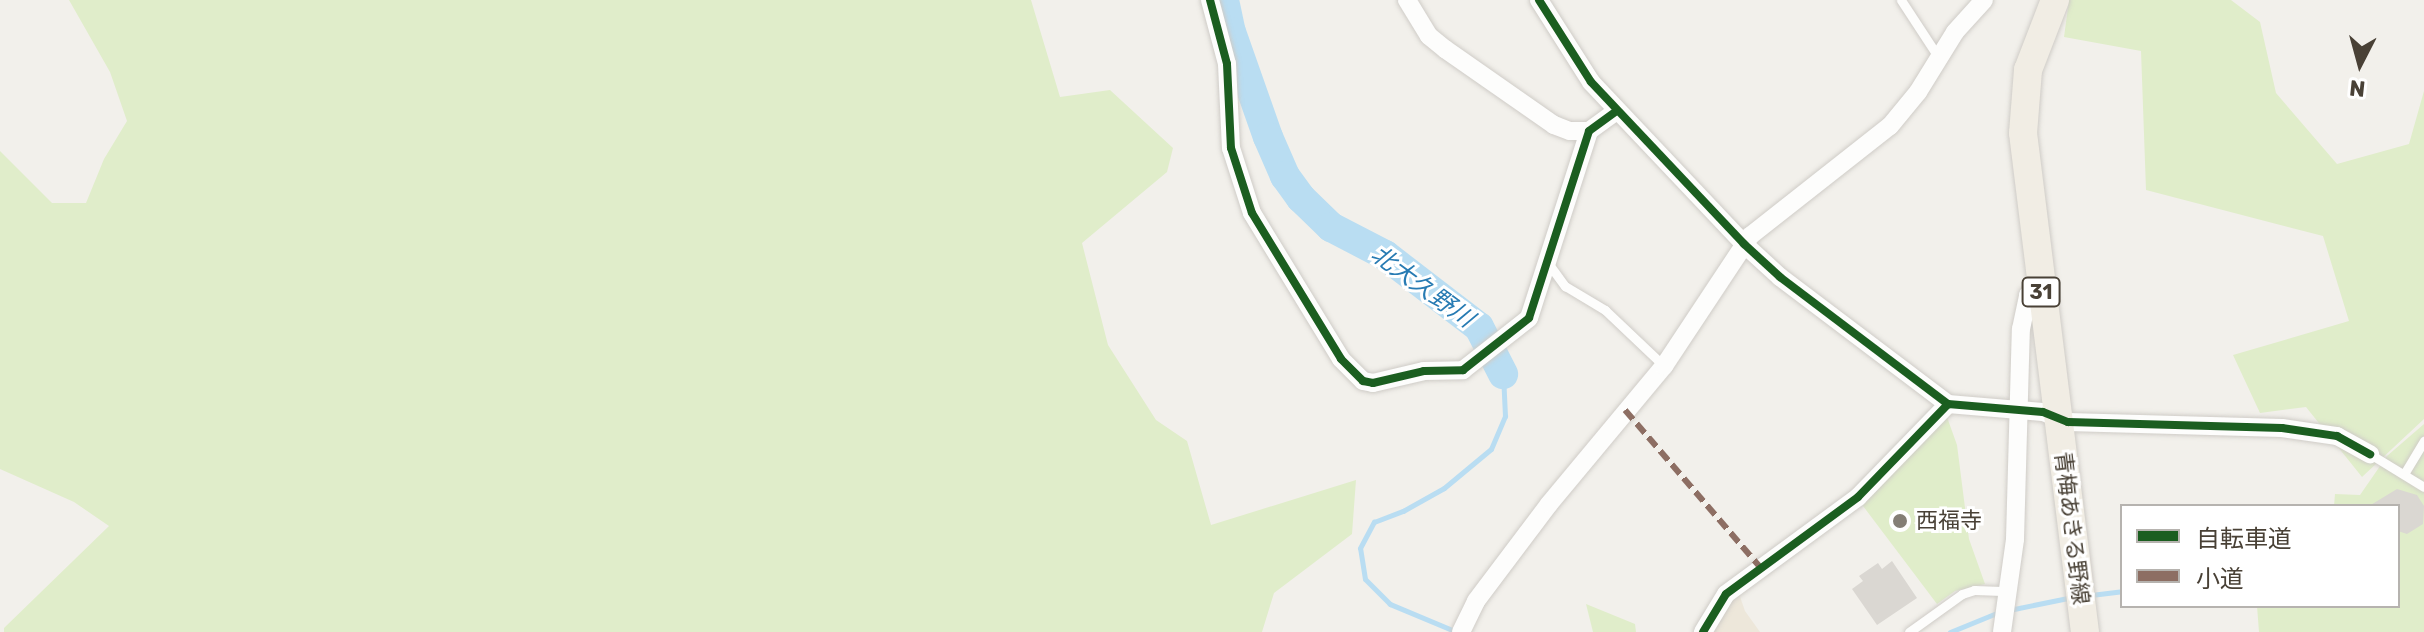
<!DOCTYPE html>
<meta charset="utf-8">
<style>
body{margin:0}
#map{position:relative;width:2424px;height:632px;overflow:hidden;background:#f2f0eb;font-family:Rubik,"Noto Sans JP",sans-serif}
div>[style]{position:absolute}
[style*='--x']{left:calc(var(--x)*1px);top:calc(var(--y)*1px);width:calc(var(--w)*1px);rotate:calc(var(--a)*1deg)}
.education>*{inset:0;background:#ede7da}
.green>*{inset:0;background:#e0edca}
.stream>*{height:5px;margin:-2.5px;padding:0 2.5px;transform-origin:2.5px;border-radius:2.5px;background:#b9ddf2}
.river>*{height:30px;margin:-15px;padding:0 15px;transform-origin:15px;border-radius:15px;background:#b9ddf2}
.building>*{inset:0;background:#dad7d2}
.roads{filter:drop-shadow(0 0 2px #cfccc7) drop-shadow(0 0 2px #cfccc7)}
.service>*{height:9px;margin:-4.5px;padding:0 4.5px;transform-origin:4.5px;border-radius:4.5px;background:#fdfdfc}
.minor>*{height:18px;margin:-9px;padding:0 9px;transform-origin:9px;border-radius:9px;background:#fdfdfc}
.primary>*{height:28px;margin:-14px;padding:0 14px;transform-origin:14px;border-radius:14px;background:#f1ede4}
.quiet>*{height:6px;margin-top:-3px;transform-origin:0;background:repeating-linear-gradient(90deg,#8d6e63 0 12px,transparent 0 18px)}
.cycleway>*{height:8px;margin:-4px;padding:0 4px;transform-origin:4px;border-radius:4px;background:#1b5e20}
.dots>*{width:22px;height:22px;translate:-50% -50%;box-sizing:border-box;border:4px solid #fff;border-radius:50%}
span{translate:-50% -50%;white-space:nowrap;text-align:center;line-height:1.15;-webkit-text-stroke:6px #fff;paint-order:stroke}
.shield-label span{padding:2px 6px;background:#fff;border:2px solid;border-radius:6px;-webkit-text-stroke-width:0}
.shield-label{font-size:20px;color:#494136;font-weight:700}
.poi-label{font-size:22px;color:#494136}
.left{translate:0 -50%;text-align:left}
.street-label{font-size:22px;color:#494136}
.water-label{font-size:24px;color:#277bb3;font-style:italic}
.legend{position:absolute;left:2120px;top:504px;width:280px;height:104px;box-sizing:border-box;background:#fff;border:2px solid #b6b3af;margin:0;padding:10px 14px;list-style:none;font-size:24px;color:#494136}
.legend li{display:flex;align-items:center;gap:16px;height:40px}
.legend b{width:40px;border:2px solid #b6b3af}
.north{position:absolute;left:2320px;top:24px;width:80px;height:80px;-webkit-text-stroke:6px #fff;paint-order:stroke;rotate:186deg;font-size:22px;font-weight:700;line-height:32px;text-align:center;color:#494136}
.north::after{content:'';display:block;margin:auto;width:28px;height:36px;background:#494136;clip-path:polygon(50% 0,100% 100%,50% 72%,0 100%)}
</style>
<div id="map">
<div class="education">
<i style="clip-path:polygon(1738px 591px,1745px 611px,1760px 632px,1708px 632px)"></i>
</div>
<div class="green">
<i style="clip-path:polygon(69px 0,1031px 0,1060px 97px,1110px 90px,1173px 148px,1167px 172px,1082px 243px,1108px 345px,1156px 420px,1187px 441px,1211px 525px,1356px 480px,1352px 534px,1274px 593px,1262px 632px,4px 632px,4px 628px,109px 526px,74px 502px,0 469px,0 151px,52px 203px,86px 203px,104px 159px,127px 121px,110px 72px)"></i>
<i style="clip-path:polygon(2069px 0,2231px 0,2260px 22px,2276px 93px,2337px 164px,2409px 144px,2424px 91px,2424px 419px,2362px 477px,2306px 407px,2260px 413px,2233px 355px,2349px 321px,2323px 236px,2146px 190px,2141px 51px,2064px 37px)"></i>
<i style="clip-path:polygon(1947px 417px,1957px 445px,1969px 539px,1985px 584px,1955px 591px,1937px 604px,1860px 502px)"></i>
<i style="clip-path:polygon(2424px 424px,2424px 632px,2259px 632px,2257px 606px,2398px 606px,2398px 506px,2334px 506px,2335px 494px,2360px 495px,2387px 456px)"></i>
<i style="clip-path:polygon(1586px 604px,1635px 624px,1636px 632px,1593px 632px)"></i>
</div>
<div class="stream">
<i style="--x:2091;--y:595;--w:31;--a:-7"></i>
<i style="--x:2009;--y:610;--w:65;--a:-11.5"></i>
<i style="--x:1457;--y:632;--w:73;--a:-157.3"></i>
<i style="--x:1390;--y:604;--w:35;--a:-135"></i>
<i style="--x:1365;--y:579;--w:31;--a:-99"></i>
<i style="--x:1360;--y:548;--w:30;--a:-62"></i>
<i style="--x:1374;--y:522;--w:31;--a:-21"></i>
<i style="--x:1403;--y:511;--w:47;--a:-29.3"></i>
<i style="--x:1444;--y:488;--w:61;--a:-39.7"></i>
<i style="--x:1491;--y:449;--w:36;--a:-67"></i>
<i style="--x:1505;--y:416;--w:42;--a:-92.7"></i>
<i style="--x:1950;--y:632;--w:53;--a:-22.2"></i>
</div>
<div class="river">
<i style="--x:1224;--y:0;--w:33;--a:78"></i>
<i style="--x:1231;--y:32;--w:111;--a:70.6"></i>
<i style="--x:1268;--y:137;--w:43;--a:66.4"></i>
<i style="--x:1285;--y:176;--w:27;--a:54"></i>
<i style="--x:1301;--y:198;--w:42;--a:44"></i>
<i style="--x:1331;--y:227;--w:61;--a:27.4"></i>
<i style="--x:1385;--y:255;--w:118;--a:37.5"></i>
<i style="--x:1479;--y:327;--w:53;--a:62.9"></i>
</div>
<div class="building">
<i style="clip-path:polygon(2397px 489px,2417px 495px,2424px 506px,2423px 524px,2407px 534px,2398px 531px,2398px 506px,2369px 506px)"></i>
<i style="clip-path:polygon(1892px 561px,1917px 598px,1877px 625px,1852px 589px,1863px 581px,1859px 576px,1878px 563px,1882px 569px)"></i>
</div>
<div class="roads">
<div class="service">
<i style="--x:1901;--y:0;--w:69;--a:56.8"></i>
<i style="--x:1548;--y:263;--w:29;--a:54"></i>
<i style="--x:1565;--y:286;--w:47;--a:31"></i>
<i style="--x:1605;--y:310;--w:81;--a:43.5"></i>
<i style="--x:2370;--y:454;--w:63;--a:31.4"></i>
<i style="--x:2404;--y:474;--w:39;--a:-59"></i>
<i style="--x:1909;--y:632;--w:65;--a:-35.6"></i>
<i style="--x:1962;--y:594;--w:13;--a:-18"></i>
<i style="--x:1974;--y:590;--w:35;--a:2"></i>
</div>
<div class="minor">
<i style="--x:1210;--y:0;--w:66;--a:75.1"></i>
<i style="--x:1227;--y:64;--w:84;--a:87.3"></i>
<i style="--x:1231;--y:148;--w:68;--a:72.1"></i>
<i style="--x:1252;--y:213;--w:171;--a:58.6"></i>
<i style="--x:1341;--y:359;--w:31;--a:45"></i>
<i style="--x:1363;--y:381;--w:10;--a:11"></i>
<i style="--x:1373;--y:383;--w:52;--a:-13.2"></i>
<i style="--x:1424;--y:371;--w:39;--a:-1"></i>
<i style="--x:1463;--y:370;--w:84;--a:-38.2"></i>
<i style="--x:1529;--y:318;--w:196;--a:-72.2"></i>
<i style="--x:1589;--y:131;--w:34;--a:-36"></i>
<i style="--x:1407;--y:0;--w:42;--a:58.6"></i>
<i style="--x:1429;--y:36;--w:21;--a:39"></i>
<i style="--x:1445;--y:49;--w:133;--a:34.9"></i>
<i style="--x:1554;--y:125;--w:17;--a:21"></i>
<i style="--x:1570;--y:131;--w:19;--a:0"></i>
<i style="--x:1539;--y:0;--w:97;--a:57.6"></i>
<i style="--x:1591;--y:82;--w:223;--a:46.6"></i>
<i style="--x:1744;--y:244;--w:49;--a:42.5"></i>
<i style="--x:1780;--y:277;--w:211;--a:37.1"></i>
<i style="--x:1948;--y:404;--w:95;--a:4.8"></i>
<i style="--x:2043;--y:412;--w:27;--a:22"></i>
<i style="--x:2068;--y:422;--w:214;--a:1.6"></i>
<i style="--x:2282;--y:428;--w:56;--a:8.3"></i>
<i style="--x:2337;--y:436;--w:38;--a:29"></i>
<i style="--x:1461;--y:632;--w:34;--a:-64"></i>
<i style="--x:1476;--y:601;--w:121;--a:-53"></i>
<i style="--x:1549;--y:504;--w:180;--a:-50.2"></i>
<i style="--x:1664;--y:366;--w:156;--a:-56.5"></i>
<i style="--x:1750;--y:236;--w:178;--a:-38.2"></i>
<i style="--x:1890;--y:126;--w:44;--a:-50.5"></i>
<i style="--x:1918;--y:92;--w:70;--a:-58.3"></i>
<i style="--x:1955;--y:32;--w:43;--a:-47.8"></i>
<i style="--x:1703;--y:632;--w:44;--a:-58.8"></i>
<i style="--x:1726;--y:594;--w:164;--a:-36.3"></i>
<i style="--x:1858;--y:497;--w:129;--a:-45.9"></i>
<i style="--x:2002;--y:632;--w:94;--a:-82"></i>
<i style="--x:2015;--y:539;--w:210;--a:-88.4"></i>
<i style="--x:2021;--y:329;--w:35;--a:-78"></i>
<i style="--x:2028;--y:295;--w:16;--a:-43"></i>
</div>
<div class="primary">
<i style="--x:2055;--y:0;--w:75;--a:111.1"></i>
<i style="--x:2028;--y:70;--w:63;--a:94.5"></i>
<i style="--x:2023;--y:133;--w:503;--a:82.92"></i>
</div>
</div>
<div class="quiet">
<i style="--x:1625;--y:410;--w:208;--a:49.3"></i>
</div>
<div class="cycleway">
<i style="--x:1210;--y:0;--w:66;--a:75.1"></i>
<i style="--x:1227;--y:64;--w:84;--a:87.3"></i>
<i style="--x:1231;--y:148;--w:68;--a:72.1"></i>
<i style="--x:1252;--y:213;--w:171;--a:58.6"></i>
<i style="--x:1341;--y:359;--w:31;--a:45"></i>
<i style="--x:1363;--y:381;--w:10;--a:11"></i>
<i style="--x:1373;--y:383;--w:52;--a:-13.2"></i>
<i style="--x:1424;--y:371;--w:39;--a:-1"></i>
<i style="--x:1463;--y:370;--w:84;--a:-38.2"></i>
<i style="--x:1529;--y:318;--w:196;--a:-72.2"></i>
<i style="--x:1589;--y:131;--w:34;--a:-36"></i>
<i style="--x:1539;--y:0;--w:97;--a:57.6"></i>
<i style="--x:1591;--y:82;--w:223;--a:46.6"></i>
<i style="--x:1744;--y:244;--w:49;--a:42.5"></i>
<i style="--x:1780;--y:277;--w:211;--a:37.1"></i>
<i style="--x:1948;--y:404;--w:95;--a:4.8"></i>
<i style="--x:2043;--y:412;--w:27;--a:22"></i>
<i style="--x:2068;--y:422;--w:214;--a:1.6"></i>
<i style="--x:2282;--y:428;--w:56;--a:8.3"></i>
<i style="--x:2337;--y:436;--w:38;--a:29"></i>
<i style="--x:1703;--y:632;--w:44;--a:-58.8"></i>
<i style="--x:1726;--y:594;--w:164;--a:-36.3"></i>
<i style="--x:1858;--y:497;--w:129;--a:-45.9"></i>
</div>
<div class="dots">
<i style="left:1900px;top:521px;background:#847e75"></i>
</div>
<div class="shield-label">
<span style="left:2041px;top:292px">31</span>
</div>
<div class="poi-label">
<span class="left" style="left:1916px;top:521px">西福寺</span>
</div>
<div class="street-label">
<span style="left:2072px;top:528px;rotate:83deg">青梅あきる野線</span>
</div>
<div class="water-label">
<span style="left:1422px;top:287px;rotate:36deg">北大久野川</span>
</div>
<ul class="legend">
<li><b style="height:10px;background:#1b5e20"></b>自転車道</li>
<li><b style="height:10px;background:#8d6e63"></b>小道</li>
</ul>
<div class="north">N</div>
</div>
